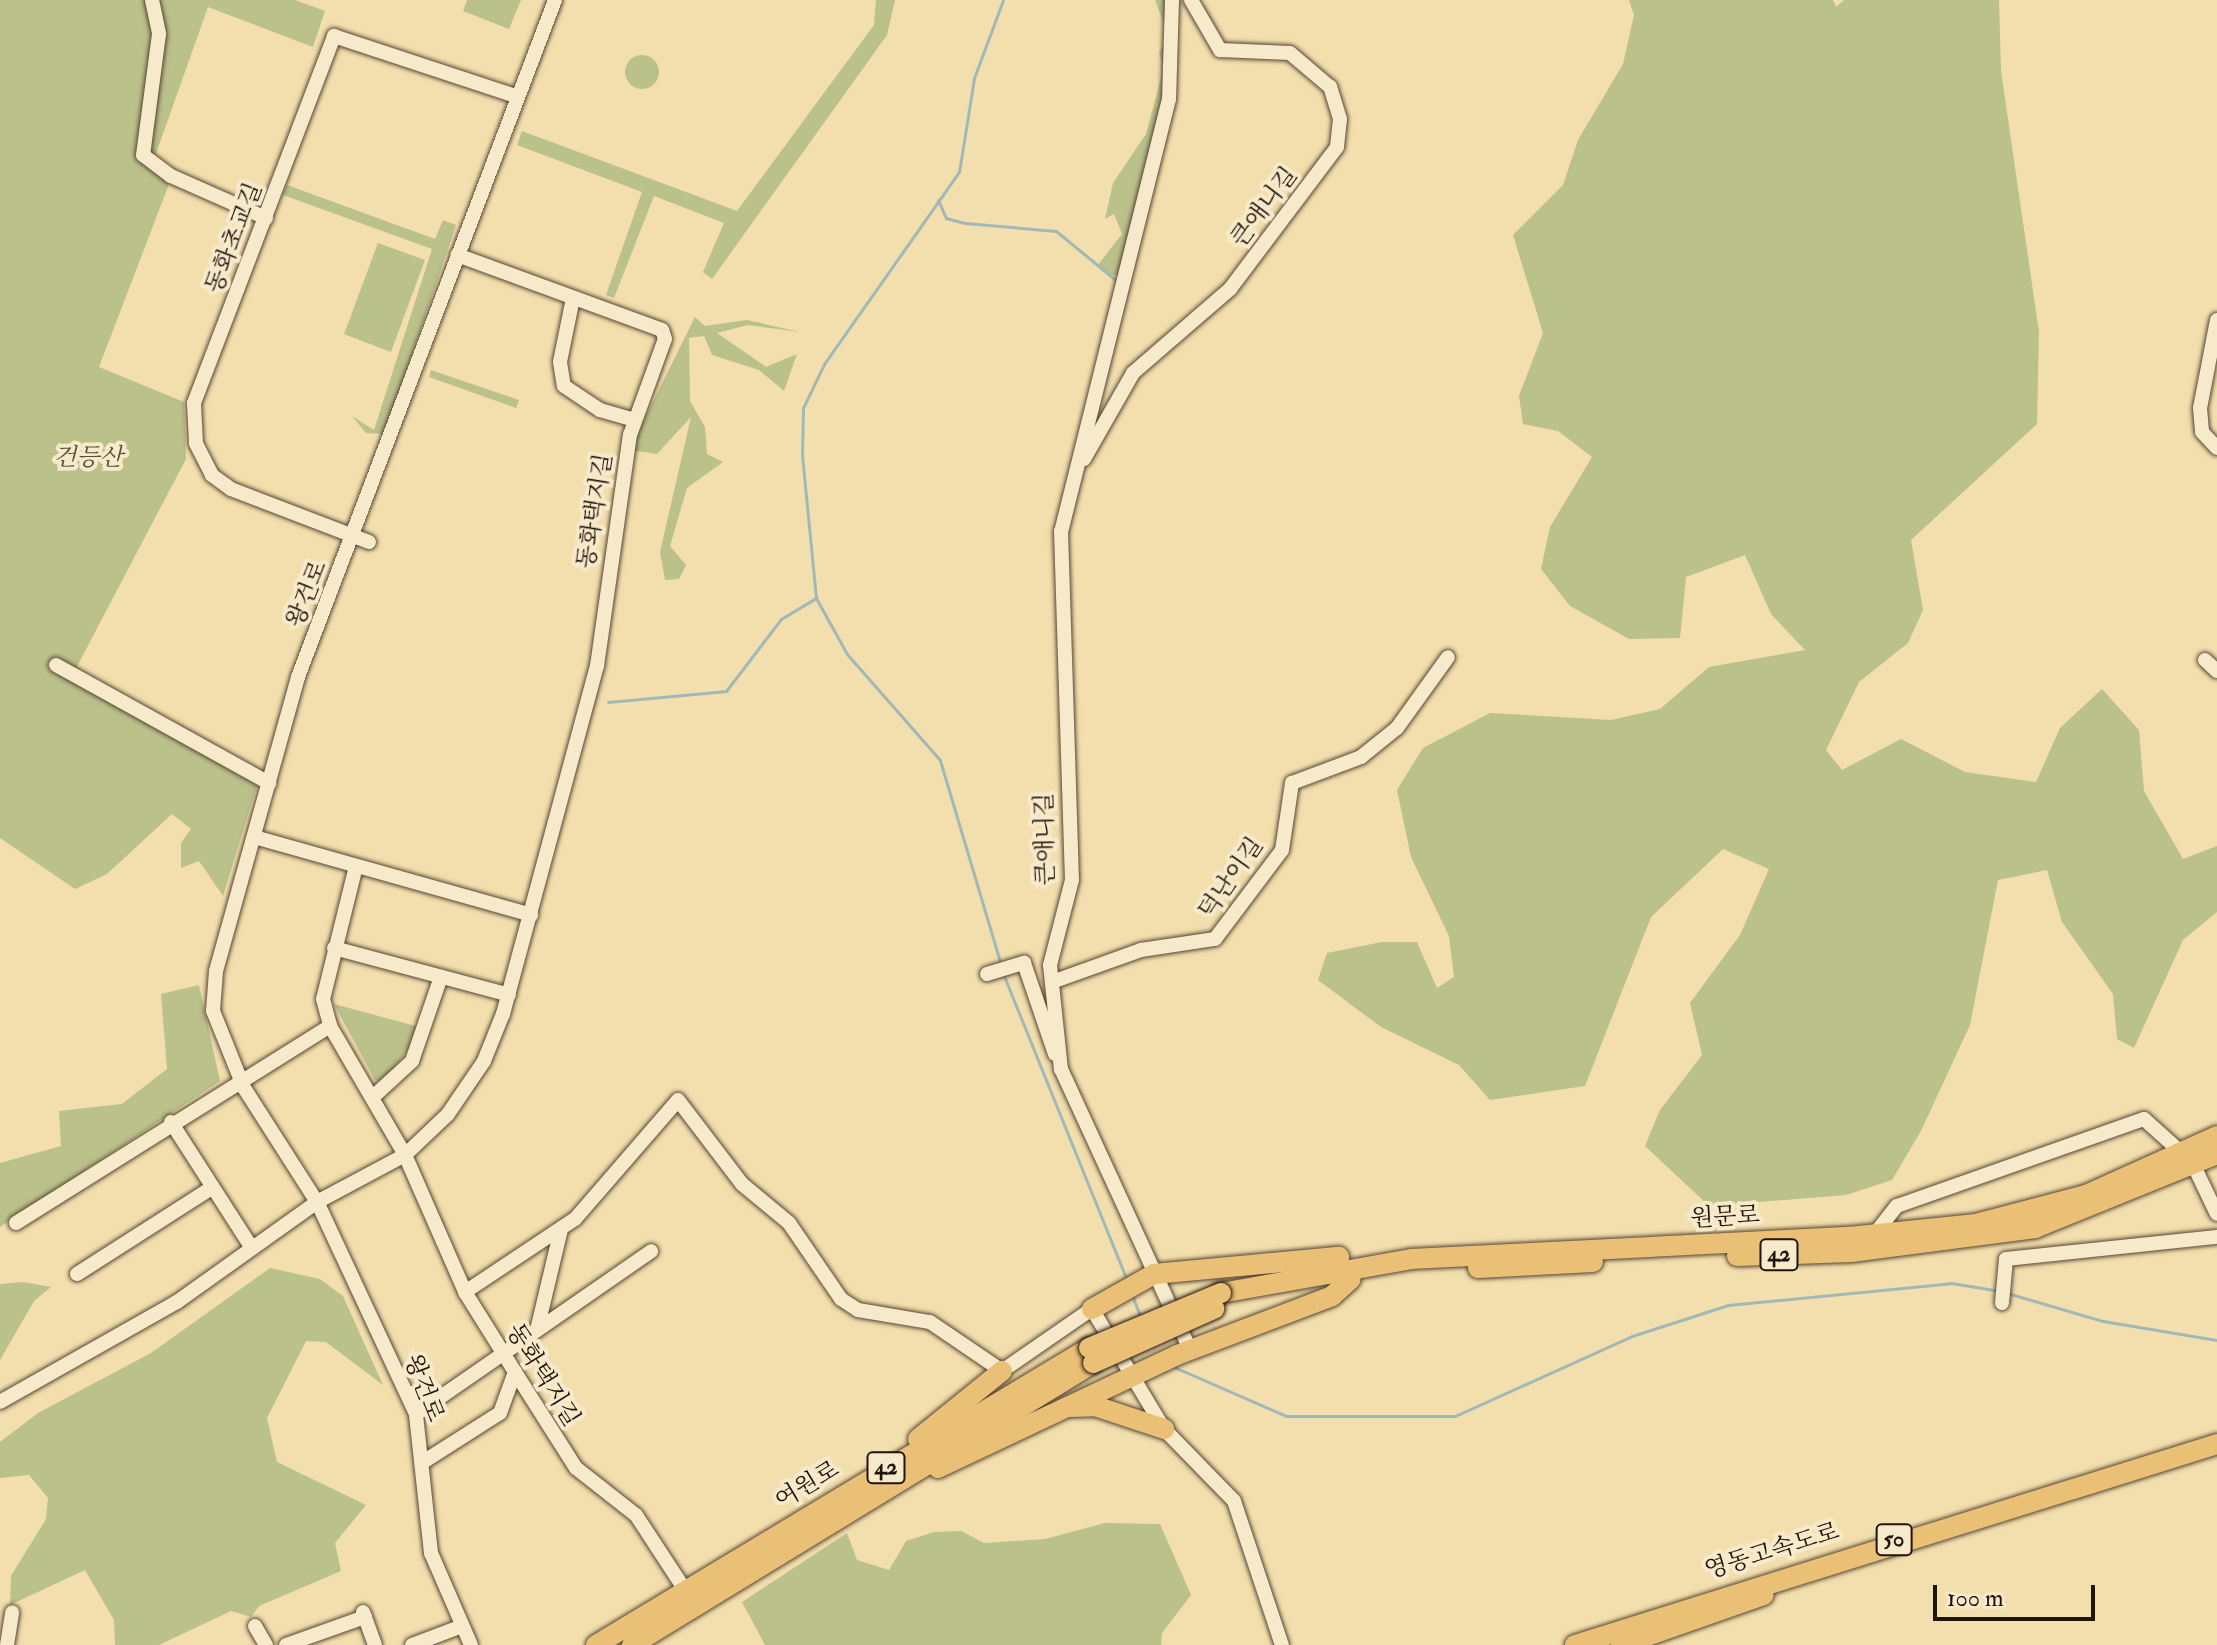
<!DOCTYPE html>
<meta charset="utf-8">
<style>
body{margin:0}
#map{position:relative;width:2217px;height:1645px;overflow:hidden;background:#f3dead;font-family:"IM FELL Double Pica","Noto Serif KR",serif}
div>[style]{position:absolute}
[style*='--x']{left:calc(var(--x)*1px);top:calc(var(--y)*1px);width:calc(var(--w)*1px);rotate:calc(var(--a)*1deg)}
.green>*{inset:0;background:#bac18a}
.round{border-radius:50%}
.stream>*{height:3px;margin:-1.5px;padding:0 1.5px;transform-origin:1.5px;border-radius:1.5px;background:#a1b9b6}
.roads{filter:drop-shadow(0 0 2px #554634) drop-shadow(0 0 2px #554634)}
.minor>*{height:14px;margin:-7px;padding:0 7px;transform-origin:7px;border-radius:7px;background:#f7eaca}
.highway>*{height:20px;margin:-10px;padding:0 10px;transform-origin:10px;border-radius:10px;background:#eabf76}
.bridges{filter:drop-shadow(0 0 2px #20130b) drop-shadow(0 0 2px #20130b)}
.highway-bridge>*{height:20px;margin:-10px;padding:0 10px;transform-origin:10px;border-radius:10px;background:#eabf76}
span{translate:-50% -50%;white-space:nowrap;text-align:center;line-height:1.15;-webkit-text-stroke:8px #f7eaca;paint-order:stroke}
.shield-label span{padding:2px 6px;background:#f7eaca;border:2px solid;border-radius:6px;-webkit-text-stroke-width:0}
.shield-label{font-size:22px;color:#20130b;font-weight:700}
.street-label{font-size:24px;color:#20130b}
.park-label{font-size:24px;color:#565037;font-style:italic}
.scale{position:absolute;left:1933px;top:1585px;width:162px;height:36px;box-sizing:border-box;border:4px solid #20130b;border-top:0;padding-left:10px;font-size:24px;line-height:28px;white-space:nowrap;color:#20130b;-webkit-text-stroke:6px #f7eaca;paint-order:stroke}
</style>
<div id="map">
<div class="green">
<i style="clip-path:polygon(0 0,146px 0,155px 30px,144px 164px,169px 184px,99px 367px,184px 402px,186px 459px,73px 674px,259px 779px,223px 896px,199px 861px,181px 868px,181px 843px,191px 829px,172px 814px,107px 874px,75px 889px,0 838px)"></i>
<i style="clip-path:polygon(156px 0,295px 0,325px 11px,313px 47px,208px 7px,153px 162px,147px 153px,164px 23px)"></i>
<i style="clip-path:polygon(467px 0,521px 0,509px 29px,463px 11px)"></i>
<i style="clip-path:polygon(876px 0,895px 0,887px 35px,712px 279px,703px 272px,724px 223px,654px 196px,614px 298px,606px 295px,642px 192px,517px 145px,522px 131px,737px 211px,874px 25px)"></i>
<i style="clip-path:polygon(1155px 0,1172px 0,1163px 104px,1119px 275px,1112px 275px,1097px 266px,1122px 234px,1114px 214px,1105px 219px,1113px 183px,1146px 134px,1164px 67px,1159px 53px,1168px 34px)"></i>
<i style="clip-path:polygon(1629px 0,1833px 0,1836px 7px,1844px 0,1999px 0,2001px 71px,2039px 332px,2037px 424px,1911px 540px,1923px 610px,1908px 643px,1859px 682px,1826px 750px,1842px 770px,1901px 739px,1965px 772px,2036px 782px,2060px 728px,2102px 689px,2139px 730px,2144px 791px,2183px 859px,2217px 846px,2217px 912px,2183px 940px,2134px 1048px,2117px 1039px,2113px 994px,2062px 922px,2047px 870px,1998px 880px,1970px 1025px,1921px 1131px,1892px 1180px,1846px 1195px,1709px 1206px,1645px 1146px,1660px 1110px,1702px 1055px,1690px 1003px,1740px 935px,1769px 869px,1723px 849px,1651px 917px,1585px 1086px,1490px 1100px,1459px 1065px,1381px 1027px,1318px 980px,1327px 953px,1382px 942px,1417px 942px,1437px 988px,1454px 977px,1449px 936px,1411px 857px,1397px 790px,1423px 748px,1490px 713px,1611px 720px,1660px 709px,1709px 667px,1805px 650px,1771px 614px,1745px 555px,1686px 577px,1680px 638px,1629px 639px,1570px 606px,1541px 569px,1550px 527px,1592px 457px,1558px 431px,1523px 424px,1519px 396px,1543px 333px,1513px 235px,1563px 185px,1578px 140px,1623px 64px,1634px 15px)"></i>
<i class="round" style="left:625px;top:55px;width:34px;height:34px"></i>
<i style="clip-path:polygon(287px 185px,435px 239px,443px 220px,456px 225px,385px 434px,366px 433px,352px 416px,374px 430px,432px 249px,283px 195px)"></i>
<i style="clip-path:polygon(378px 243px,425px 260px,391px 352px,344px 334px)"></i>
<i style="clip-path:polygon(695px 317px,705px 326px,747px 320px,800px 332px,748px 325px,717px 333px,766px 367px,797px 354px,784px 391px,759px 370px,712px 355px,704px 336px,689px 338px,690px 401px,705px 427px,707px 454px,723px 462px,687px 488px,670px 546px,686px 565px,679px 579px,665px 580px,660px 552px,691px 417px,657px 454px,629px 450px)"></i>
<i style="clip-path:polygon(431px 370px,519px 400px,516px 408px,429px 377px)"></i>
<i style="clip-path:polygon(199px 985px,220px 1081px,0 1227px,0 1163px,61px 1146px,59px 1111px,122px 1104px,167px 1069px,161px 994px)"></i>
<i style="clip-path:polygon(334px 1004px,423px 1028px,384px 1082px,375px 1080px)"></i>
<i style="clip-path:polygon(270px 1268px,320px 1279px,343px 1296px,383px 1385px,326px 1342px,306px 1341px,267px 1418px,277px 1462px,366px 1505px,335px 1543px,341px 1571px,259px 1606px,251px 1617px,231px 1611px,159px 1645px,115px 1645px,114px 1620px,85px 1570px,10px 1605px,11px 1576px,46px 1519px,48px 1498px,29px 1475px,0 1478px,0 1442px,38px 1413px,151px 1353px)"></i>
<i style="clip-path:polygon(23px 1282px,51px 1287px,34px 1301px,0 1360px,0 1284px)"></i>
<i style="clip-path:polygon(1105px 1523px,1160px 1524px,1191px 1595px,1162px 1633px,1161px 1645px,765px 1645px,742px 1602px,847px 1533px,857px 1560px,889px 1570px,906px 1541px,934px 1532px,961px 1531px,984px 1543px,1045px 1539px)"></i>
</div>
<div class="stream">
<i style="--x:938;--y:200;--w:20;--a:66"></i>
<i style="--x:946;--y:218;--w:20;--a:15"></i>
<i style="--x:965;--y:223;--w:91;--a:5"></i>
<i style="--x:1056;--y:231;--w:80;--a:39.4"></i>
<i style="--x:608;--y:702;--w:119;--a:-5.3"></i>
<i style="--x:726;--y:691;--w:91;--a:-52.6"></i>
<i style="--x:781;--y:619;--w:41;--a:-31"></i>
<i style="--x:1001;--y:965;--w:214;--a:-106.6"></i>
<i style="--x:940;--y:760;--w:141;--a:-131.3"></i>
<i style="--x:847;--y:654;--w:64;--a:-119"></i>
<i style="--x:816;--y:598;--w:143;--a:-95.6"></i>
<i style="--x:802;--y:456;--w:48;--a:-88.8"></i>
<i style="--x:803;--y:408;--w:49;--a:-64.5"></i>
<i style="--x:824;--y:364;--w:235;--a:-54.9"></i>
<i style="--x:959;--y:172;--w:95;--a:-80.9"></i>
<i style="--x:974;--y:78;--w:83;--a:-69.6"></i>
<i style="--x:1004;--y:976;--w:328;--a:68"></i>
<i style="--x:2007;--y:1293;--w:100;--a:16.3"></i>
<i style="--x:2103;--y:1321;--w:116;--a:9.5"></i>
<i style="--x:1132;--y:1295;--w:25;--a:69"></i>
<i style="--x:1174;--y:1367;--w:122;--a:23.6"></i>
<i style="--x:1286;--y:1416;--w:169;--a:0"></i>
<i style="--x:1455;--y:1416;--w:194;--a:-24.3"></i>
<i style="--x:1632;--y:1336;--w:101;--a:-17.9"></i>
<i style="--x:1728;--y:1305;--w:224;--a:-5.6"></i>
<i style="--x:1951;--y:1283;--w:50;--a:9.3"></i>
</div>
<div class="roads">
<div class="minor">
<i style="--x:152;--y:0;--w:35;--a:78"></i>
<i style="--x:159;--y:34;--w:122;--a:97.5"></i>
<i style="--x:143;--y:155;--w:35;--a:37"></i>
<i style="--x:171;--y:176;--w:104;--a:23.9"></i>
<i style="--x:1172;--y:0;--w:99;--a:91.7"></i>
<i style="--x:1169;--y:99;--w:445;--a:104"></i>
<i style="--x:1061;--y:531;--w:349;--a:88.2"></i>
<i style="--x:1072;--y:880;--w:88;--a:104.5"></i>
<i style="--x:1050;--y:965;--w:105;--a:84"></i>
<i style="--x:1061;--y:1069;--w:309;--a:65.3"></i>
<i style="--x:573;--y:298;--w:65;--a:101.5"></i>
<i style="--x:560;--y:362;--w:24;--a:81"></i>
<i style="--x:564;--y:386;--w:43;--a:33.7"></i>
<i style="--x:600;--y:410;--w:36;--a:16"></i>
<i style="--x:2217;--y:320;--w:90;--a:100.9"></i>
<i style="--x:2200;--y:408;--w:24;--a:85"></i>
<i style="--x:2202;--y:432;--w:22;--a:47"></i>
<i style="--x:1084;--y:459;--w:99;--a:-60.3"></i>
<i style="--x:1133;--y:373;--w:128;--a:-40.9"></i>
<i style="--x:1230;--y:289;--w:178;--a:-53"></i>
<i style="--x:1337;--y:147;--w:28;--a:-84"></i>
<i style="--x:1340;--y:119;--w:34;--a:-107"></i>
<i style="--x:1330;--y:87;--w:52;--a:-139.6"></i>
<i style="--x:1290;--y:53;--w:70;--a:-177.5"></i>
<i style="--x:1220;--y:50;--w:58;--a:-120.1"></i>
<i style="--x:369;--y:542;--w:148;--a:-159"></i>
<i style="--x:231;--y:489;--w:24;--a:-144"></i>
<i style="--x:212;--y:475;--w:36;--a:-117"></i>
<i style="--x:196;--y:443;--w:40;--a:-92.9"></i>
<i style="--x:194;--y:403;--w:393;--a:-69.1"></i>
<i style="--x:334;--y:36;--w:191;--a:18.3"></i>
<i style="--x:2205;--y:660;--w:16;--a:43"></i>
<i style="--x:56;--y:665;--w:244;--a:29"></i>
<i style="--x:254;--y:837;--w:288;--a:15.7"></i>
<i style="--x:356;--y:866;--w:137;--a:103.9"></i>
<i style="--x:323;--y:999;--w:28;--a:75"></i>
<i style="--x:330;--y:1026;--w:149;--a:59.8"></i>
<i style="--x:405;--y:1155;--w:150;--a:66.3"></i>
<i style="--x:465;--y:1292;--w:94;--a:58"></i>
<i style="--x:515;--y:1372;--w:114;--a:57.6"></i>
<i style="--x:576;--y:1468;--w:76;--a:38.1"></i>
<i style="--x:636;--y:1515;--w:90;--a:56.8"></i>
<i style="--x:334;--y:948;--w:181;--a:15"></i>
<i style="--x:987;--y:974;--w:39;--a:-17"></i>
<i style="--x:1024;--y:963;--w:96;--a:71.2"></i>
<i style="--x:1052;--y:982;--w:95;--a:-19.8"></i>
<i style="--x:1141;--y:950;--w:75;--a:-8.5"></i>
<i style="--x:1215;--y:939;--w:111;--a:-53"></i>
<i style="--x:1282;--y:850;--w:68;--a:-81.5"></i>
<i style="--x:1292;--y:783;--w:74;--a:-20.6"></i>
<i style="--x:1361;--y:757;--w:46;--a:-38.9"></i>
<i style="--x:1397;--y:728;--w:87;--a:-54.3"></i>
<i style="--x:374;--y:1096;--w:52;--a:-42.6"></i>
<i style="--x:412;--y:1061;--w:89;--a:-71"></i>
<i style="--x:171;--y:1122;--w:150;--a:57.3"></i>
<i style="--x:2194;--y:1166;--w:53;--a:64.4"></i>
<i style="--x:16;--y:1223;--w:371;--a:-32.1"></i>
<i style="--x:1874;--y:1235;--w:37;--a:-52"></i>
<i style="--x:1897;--y:1206;--w:262;--a:-19.4"></i>
<i style="--x:2144;--y:1119;--w:52;--a:41.9"></i>
<i style="--x:77;--y:1274;--w:161;--a:-32.6"></i>
<i style="--x:465;--y:1292;--w:132;--a:-33.6"></i>
<i style="--x:575;--y:1219;--w:157;--a:-49.1"></i>
<i style="--x:678;--y:1100;--w:106;--a:52.7"></i>
<i style="--x:742;--y:1184;--w:61;--a:39.7"></i>
<i style="--x:789;--y:1223;--w:92;--a:55.6"></i>
<i style="--x:841;--y:1299;--w:20;--a:33"></i>
<i style="--x:858;--y:1310;--w:73;--a:9.5"></i>
<i style="--x:930;--y:1322;--w:87;--a:34.2"></i>
<i style="--x:1002;--y:1371;--w:109;--a:-34.6"></i>
<i style="--x:1092;--y:1309;--w:140;--a:59"></i>
<i style="--x:1164;--y:1429;--w:100;--a:45.8"></i>
<i style="--x:1234;--y:1501;--w:152;--a:71.6"></i>
<i style="--x:2002;--y:1303;--w:44;--a:-84.8"></i>
<i style="--x:2006;--y:1259;--w:212;--a:-6"></i>
<i style="--x:537;--y:1330;--w:104;--a:-76.6"></i>
<i style="--x:0;--y:1402;--w:203;--a:-29.5"></i>
<i style="--x:177;--y:1302;--w:172;--a:-35.5"></i>
<i style="--x:317;--y:1202;--w:100;--a:-28.1"></i>
<i style="--x:405;--y:1155;--w:59;--a:-43.6"></i>
<i style="--x:448;--y:1114;--w:64;--a:-55.8"></i>
<i style="--x:484;--y:1061;--w:51;--a:-68"></i>
<i style="--x:503;--y:1014;--w:360;--a:-74.9"></i>
<i style="--x:597;--y:666;--w:233;--a:-81.9"></i>
<i style="--x:630;--y:435;--w:102;--a:-70"></i>
<i style="--x:665;--y:339;--w:9;--a:-108"></i>
<i style="--x:662;--y:330;--w:218;--a:-159.9"></i>
<i style="--x:416;--y:1414;--w:286;--a:-34.7"></i>
<i style="--x:423;--y:1462;--w:91;--a:-32.5"></i>
<i style="--x:500;--y:1413;--w:44;--a:-69.9"></i>
<i style="--x:363;--y:1612;--w:35;--a:70"></i>
<i style="--x:255;--y:1626;--w:22;--a:60"></i>
<i style="--x:7;--y:1645;--w:33;--a:-81"></i>
<i style="--x:286;--y:1645;--w:84;--a:-19.5"></i>
<i style="--x:412;--y:1645;--w:53;--a:-20.8"></i>
<i style="--x:471;--y:1645;--w:100;--a:-113.5"></i>
<i style="--x:431;--y:1553;--w:140;--a:-96.2"></i>
<i style="--x:416;--y:1414;--w:234;--a:-115"></i>
<i style="--x:317;--y:1202;--w:135;--a:-122.6"></i>
<i style="--x:244;--y:1088;--w:83;--a:-111.9"></i>
<i style="--x:213;--y:1011;--w:40;--a:-85.7"></i>
<i style="--x:216;--y:971;--w:305;--a:-74.4"></i>
<i style="--x:298;--y:677;--w:724;--a:-69.21"></i>
</div>
<div class="highway">
<i style="--x:1737;--y:1256;--w:114;--a:-2"></i>
<i style="--x:1851;--y:1252;--w:186;--a:-7.4"></i>
<i style="--x:2035;--y:1228;--w:196;--a:-22.1"></i>
<i style="--x:1478;--y:1268;--w:115;--a:-3"></i>
<i style="--x:1221;--y:1293;--w:193;--a:-10.1"></i>
<i style="--x:1411;--y:1259;--w:439;--a:-2.9"></i>
<i style="--x:1849;--y:1237;--w:128;--a:-5.8"></i>
<i style="--x:1976;--y:1224;--w:114;--a:-14.8"></i>
<i style="--x:2086;--y:1195;--w:144;--a:-24.2"></i>
<i style="--x:1092;--y:1309;--w:71;--a:-29.4"></i>
<i style="--x:1154;--y:1274;--w:186;--a:-5.3"></i>
<i style="--x:1071;--y:1407;--w:24;--a:-2"></i>
<i style="--x:1095;--y:1406;--w:73;--a:18.4"></i>
<i style="--x:918;--y:1439;--w:108;--a:-39"></i>
<i style="--x:938;--y:1468;--w:264;--a:-25.3"></i>
<i style="--x:1177;--y:1355;--w:166;--a:-20.8"></i>
<i style="--x:1332;--y:1296;--w:25;--a:-42"></i>
<i style="--x:596;--y:1645;--w:576;--a:-31.07"></i>
<i style="--x:632;--y:1645;--w:540;--a:-31.45"></i>
<i style="--x:1575;--y:1645;--w:673;--a:-17.38"></i>
<i style="--x:1621;--y:1645;--w:151;--a:-19.3"></i>
</div>
</div>
<div class="bridges">
<div class="highway-bridge">
<i style="--x:1089;--y:1348;--w:143;--a:-22.6"></i>
<i style="--x:1093;--y:1363;--w:133;--a:-24.1"></i>
</div>
</div>
<div class="shield-label">
<span style="left:1779px;top:1255px">42</span>
<span style="left:886px;top:1468px">42</span>
<span style="left:1894px;top:1540px">50</span>
</div>
<div class="street-label">
<span style="left:1264px;top:207px;rotate:-53deg">큰애니길</span>
<span style="left:234px;top:238px;rotate:-69deg">동화초교길</span>
<span style="left:595px;top:511px;rotate:-81deg">동화택지길</span>
<span style="left:307px;top:594px;rotate:-68deg">왕건로</span>
<span style="left:1045px;top:839px;rotate:-91deg">큰애니길</span>
<span style="left:1231px;top:878px;rotate:-55deg">덕난이길</span>
<span style="left:1725px;top:1217px;rotate:-3deg">원문로</span>
<span style="left:543px;top:1375px;rotate:58deg">동화택지길</span>
<span style="left:424px;top:1388px;rotate:69deg">왕건로</span>
<span style="left:807px;top:1485px;rotate:-31deg">여원로</span>
<span style="left:1772px;top:1551px;rotate:-17deg">영동고속도로</span>
</div>
<div class="park-label">
<span style="left:88px;top:458px">건등산</span>
</div>
<div class="scale">100 m</div>
</div>
